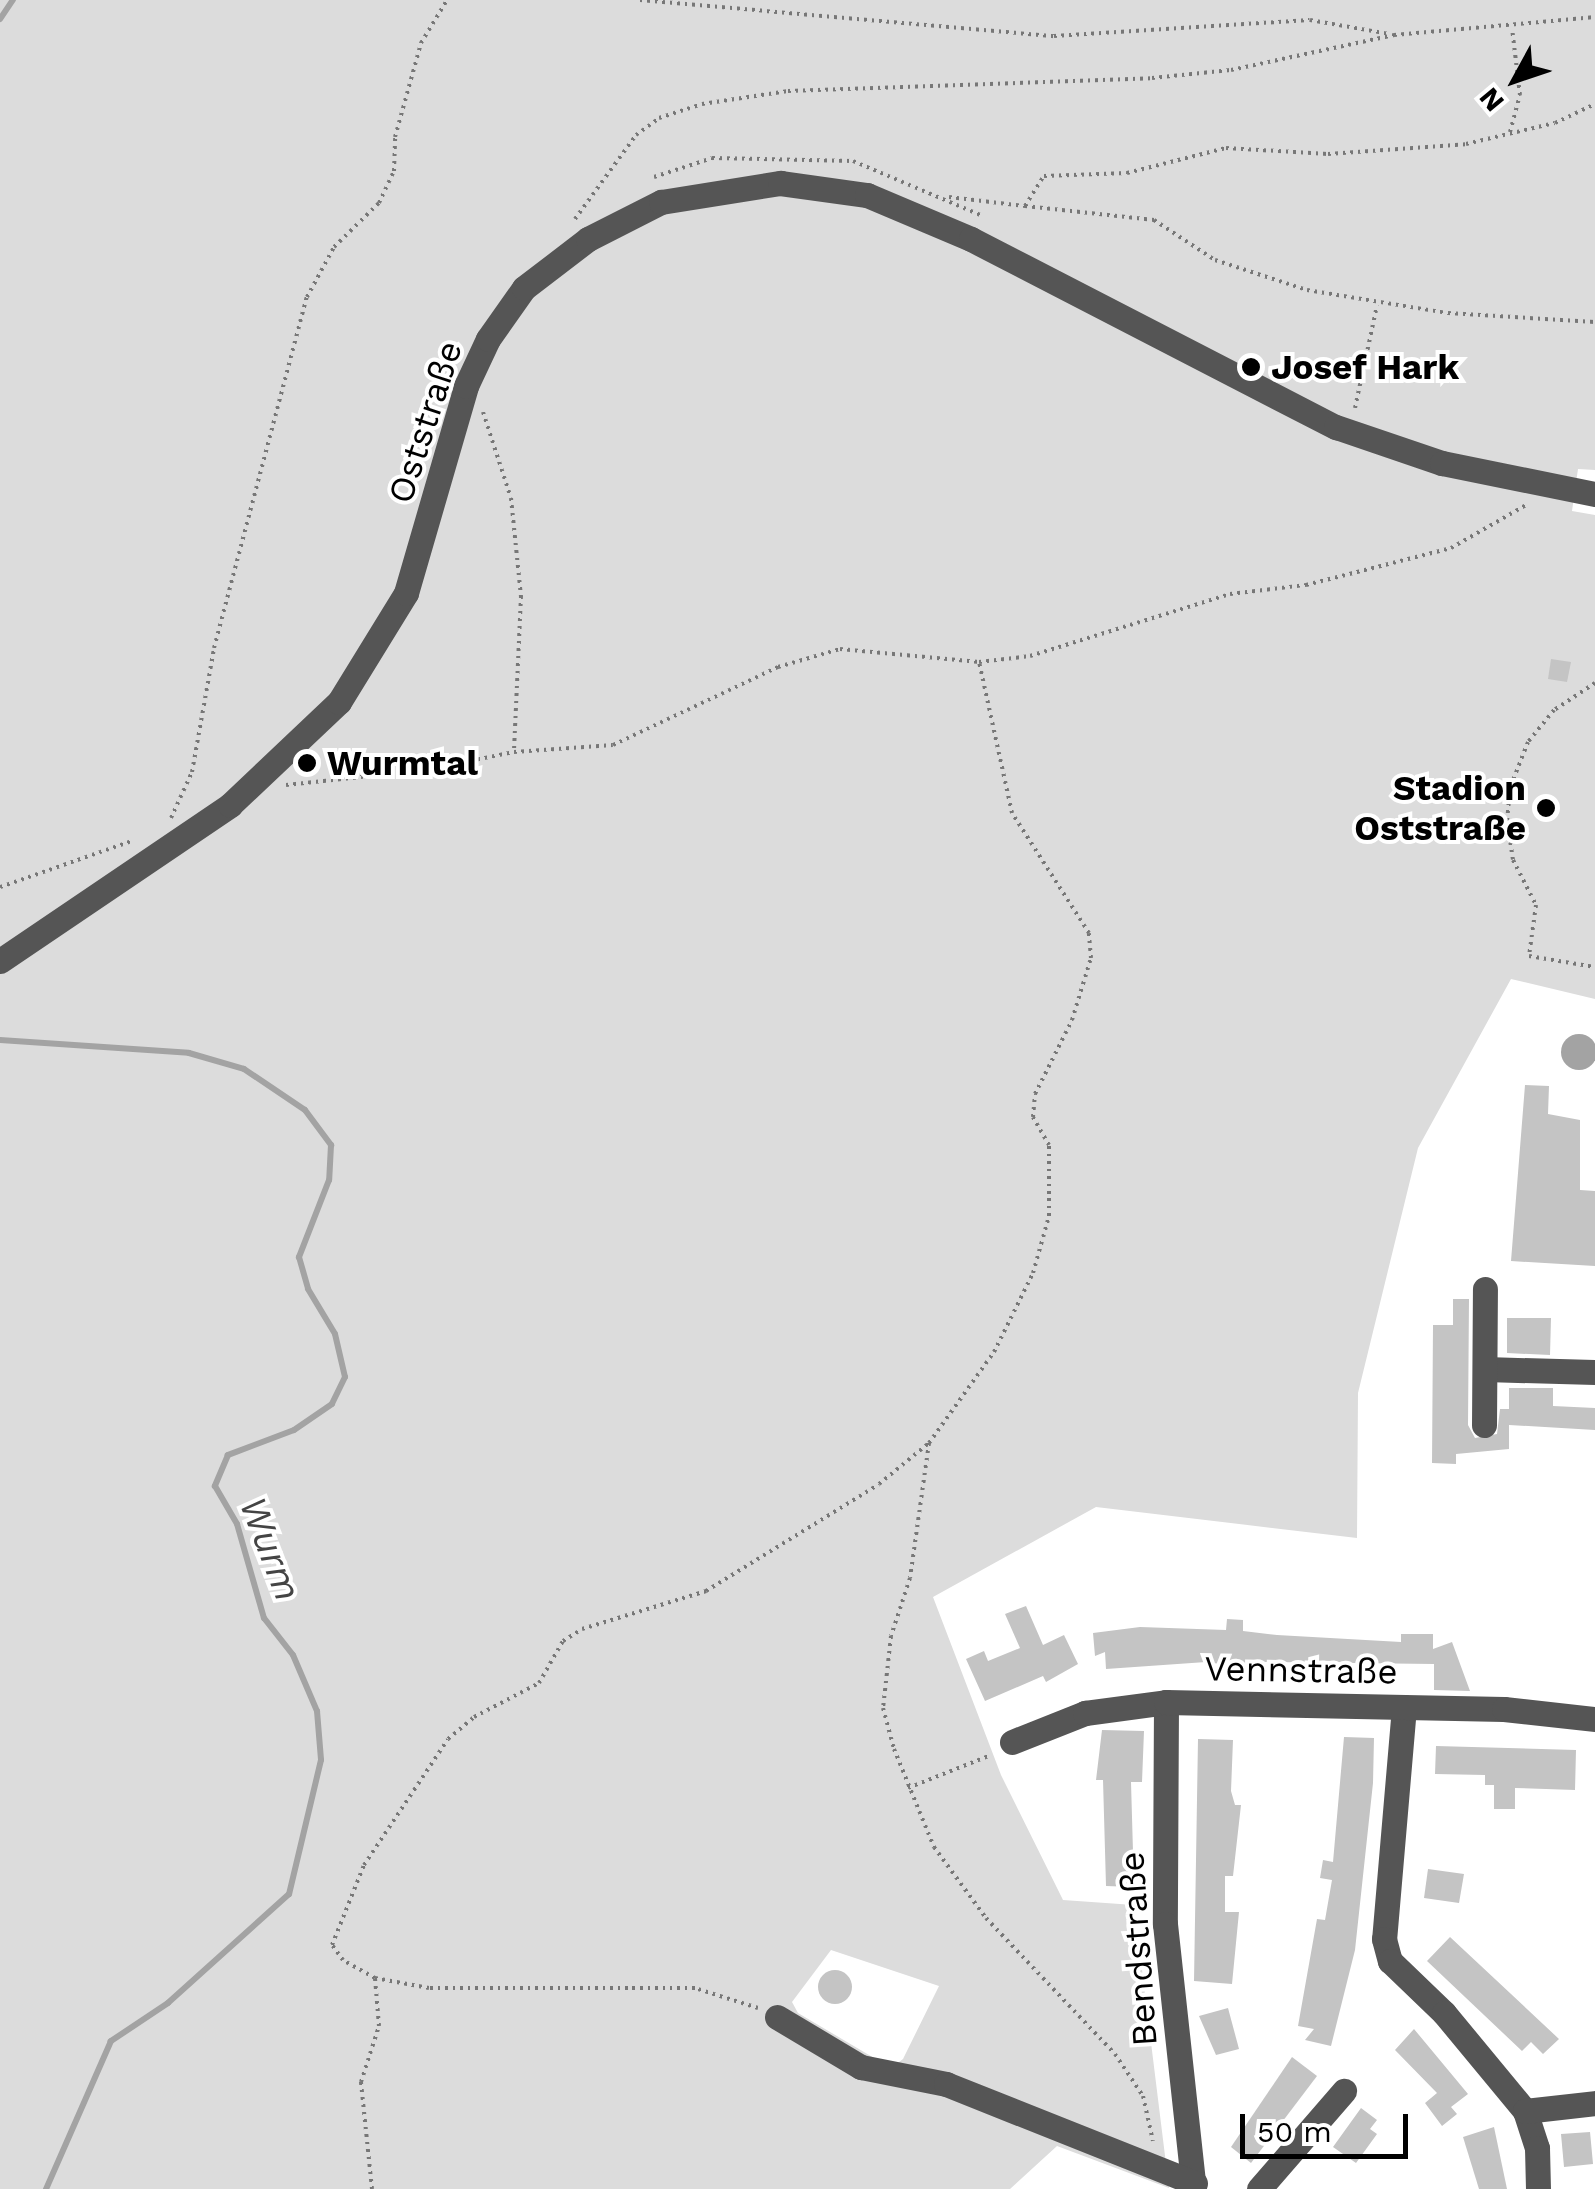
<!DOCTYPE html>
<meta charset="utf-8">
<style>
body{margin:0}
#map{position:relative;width:1595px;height:2189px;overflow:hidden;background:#fff;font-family:"Work Sans",sans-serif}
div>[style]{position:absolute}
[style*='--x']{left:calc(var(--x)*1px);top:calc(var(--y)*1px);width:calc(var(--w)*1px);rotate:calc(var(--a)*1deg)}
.green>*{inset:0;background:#dcdcdc}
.water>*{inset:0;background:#a3a3a3}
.round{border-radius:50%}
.stream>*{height:6px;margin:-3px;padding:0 3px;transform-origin:3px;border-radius:3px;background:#a3a3a3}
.building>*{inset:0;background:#c4c4c4}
.path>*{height:4px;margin-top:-2px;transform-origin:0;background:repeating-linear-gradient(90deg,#777 0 2.5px,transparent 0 7.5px)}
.minor>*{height:25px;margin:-12.5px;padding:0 12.5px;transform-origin:12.5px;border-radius:12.5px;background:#555}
.dots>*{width:28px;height:28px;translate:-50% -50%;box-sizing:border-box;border:5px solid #fff;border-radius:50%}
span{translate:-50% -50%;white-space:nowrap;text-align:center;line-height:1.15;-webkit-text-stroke:8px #fff;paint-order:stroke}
.poi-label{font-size:35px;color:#000;font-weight:700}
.left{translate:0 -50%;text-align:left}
.right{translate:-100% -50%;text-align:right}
.street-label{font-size:35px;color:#000}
.water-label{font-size:38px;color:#444;font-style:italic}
.north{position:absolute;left:1465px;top:30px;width:100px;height:100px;-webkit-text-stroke:8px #fff;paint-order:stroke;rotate:230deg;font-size:28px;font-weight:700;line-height:40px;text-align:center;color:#000}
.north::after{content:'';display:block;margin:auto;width:35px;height:45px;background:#000;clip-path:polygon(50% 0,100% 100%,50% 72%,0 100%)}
.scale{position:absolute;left:1240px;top:2114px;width:168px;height:45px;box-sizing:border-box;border:5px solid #000;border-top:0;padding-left:12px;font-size:30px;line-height:35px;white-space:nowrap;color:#000;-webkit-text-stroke:8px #fff;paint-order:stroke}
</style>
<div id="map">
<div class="green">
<i style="clip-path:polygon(evenodd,0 0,1595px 0,1595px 470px,1578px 469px,1572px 511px,1595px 515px,1595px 999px,1511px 979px,1418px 1148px,1358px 1393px,1357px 1538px,1096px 1507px,933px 1597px,1001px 1775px,1063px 1900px,1134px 1905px,1169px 2188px,1057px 2146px,1010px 2189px,0 2189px,0 0,831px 1950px,939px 1986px,903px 2059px,891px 2068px,798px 2013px,792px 2002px,831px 1950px)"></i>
</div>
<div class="water">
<i class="round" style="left:1561px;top:1034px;width:36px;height:36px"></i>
</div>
<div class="stream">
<i style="--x:0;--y:19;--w:23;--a:-56"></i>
<i style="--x:0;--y:1040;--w:189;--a:3.9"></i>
<i style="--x:189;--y:1053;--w:57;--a:16.2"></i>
<i style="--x:244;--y:1069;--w:73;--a:33.9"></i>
<i style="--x:305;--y:1110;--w:44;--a:53.4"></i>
<i style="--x:331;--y:1145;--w:35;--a:93"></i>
<i style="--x:329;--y:1180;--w:83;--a:111.3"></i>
<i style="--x:299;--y:1257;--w:33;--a:74"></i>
<i style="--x:308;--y:1289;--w:52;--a:59"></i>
<i style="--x:335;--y:1334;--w:44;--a:76.9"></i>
<i style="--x:345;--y:1377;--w:30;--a:116"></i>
<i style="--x:332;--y:1404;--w:46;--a:145.6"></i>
<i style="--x:294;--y:1430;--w:71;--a:159.3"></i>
<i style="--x:228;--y:1455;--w:34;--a:113"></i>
<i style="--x:215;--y:1486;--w:44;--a:59.9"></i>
<i style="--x:237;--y:1524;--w:98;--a:74"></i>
<i style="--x:264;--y:1618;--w:47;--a:51.9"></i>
<i style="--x:293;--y:1655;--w:61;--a:66.8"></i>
<i style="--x:317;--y:1711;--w:49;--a:85.3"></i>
<i style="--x:321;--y:1760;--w:138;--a:103.4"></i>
<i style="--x:289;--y:1894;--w:163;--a:138"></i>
<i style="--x:168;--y:2003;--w:69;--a:146.3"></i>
<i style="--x:111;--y:2041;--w:162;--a:113.7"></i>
</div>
<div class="building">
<i style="clip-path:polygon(1551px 659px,1571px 662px,1567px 682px,1548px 679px)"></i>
<i style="clip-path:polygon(1525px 1085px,1549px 1086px,1548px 1114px,1580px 1120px,1580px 1190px,1595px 1191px,1595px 1266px,1511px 1261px)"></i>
<i style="clip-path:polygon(1453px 1299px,1469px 1299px,1468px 1425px,1475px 1438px,1497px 1434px,1500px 1409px,1509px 1409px,1509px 1388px,1553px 1388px,1553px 1406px,1595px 1408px,1595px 1430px,1509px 1425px,1509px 1449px,1456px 1454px,1456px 1464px,1432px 1463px,1433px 1325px,1453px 1325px)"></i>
<i style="clip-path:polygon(1507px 1318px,1551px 1318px,1550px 1355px,1507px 1353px)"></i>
<i style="clip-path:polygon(1026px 1606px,1043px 1645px,1064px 1635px,1078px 1664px,1046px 1682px,1043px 1676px,985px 1701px,966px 1659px,984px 1651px,988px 1661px,1020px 1648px,1005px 1614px)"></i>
<i style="clip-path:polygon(1227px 1619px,1243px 1620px,1243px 1631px,1277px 1635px,1401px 1642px,1401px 1634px,1433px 1634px,1433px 1649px,1452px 1642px,1470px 1691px,1434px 1690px,1434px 1664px,1263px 1662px,1263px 1670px,1206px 1662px,1106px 1669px,1105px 1652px,1095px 1656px,1093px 1633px,1140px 1627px,1226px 1630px)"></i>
<i style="clip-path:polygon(1102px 1730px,1144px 1731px,1142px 1782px,1131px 1782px,1134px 1887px,1106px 1886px,1103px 1780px,1096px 1780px)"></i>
<i style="clip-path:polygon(1344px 1737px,1374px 1738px,1373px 1783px,1355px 1950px,1331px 2046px,1305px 2040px,1314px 2029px,1298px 2026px,1317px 1919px,1325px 1920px,1332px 1880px,1320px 1878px,1323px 1860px,1333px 1862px)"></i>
<i style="clip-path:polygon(1198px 1739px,1233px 1740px,1231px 1791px,1235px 1805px,1241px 1805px,1233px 1876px,1225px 1876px,1225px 1912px,1239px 1912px,1232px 1984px,1194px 1981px)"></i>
<i style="clip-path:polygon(1436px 1746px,1576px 1750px,1575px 1790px,1515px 1788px,1515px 1809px,1494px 1809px,1494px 1785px,1485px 1785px,1485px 1775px,1435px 1774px)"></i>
<i style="clip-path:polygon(1428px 1869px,1464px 1874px,1459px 1903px,1424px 1898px)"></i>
<i style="clip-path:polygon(1450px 1937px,1559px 2039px,1543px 2054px,1531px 2042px,1522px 2051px,1427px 1961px)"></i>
<i class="round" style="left:818px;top:1970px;width:34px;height:34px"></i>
<i style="clip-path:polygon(1228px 2008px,1239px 2049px,1216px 2055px,1199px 2016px)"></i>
<i style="clip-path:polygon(1414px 2029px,1468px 2094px,1451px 2107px,1457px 2114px,1442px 2126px,1425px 2103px,1437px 2093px,1395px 2050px)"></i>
<i style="clip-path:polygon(1292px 2057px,1317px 2076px,1251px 2163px,1231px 2147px)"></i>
<i style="clip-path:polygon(1361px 2108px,1377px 2120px,1370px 2129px,1377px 2134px,1356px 2163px,1333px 2147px)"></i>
<i style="clip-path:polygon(1494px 2127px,1507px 2189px,1479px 2189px,1463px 2137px)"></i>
<i style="clip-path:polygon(1590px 2132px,1593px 2164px,1564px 2167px,1561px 2134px)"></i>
</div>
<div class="path">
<i style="--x:640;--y:0;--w:416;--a:5"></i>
<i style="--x:1054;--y:36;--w:256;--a:-3.6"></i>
<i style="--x:1310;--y:20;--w:80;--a:10"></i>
<i style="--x:1510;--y:132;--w:38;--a:-75"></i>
<i style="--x:1520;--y:95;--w:67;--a:-96.8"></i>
<i style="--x:654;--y:177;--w:61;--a:-18.1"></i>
<i style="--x:712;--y:158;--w:141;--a:1.2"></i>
<i style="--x:853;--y:161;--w:138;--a:23"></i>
<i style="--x:949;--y:197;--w:77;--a:6.8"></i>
<i style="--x:1025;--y:206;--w:36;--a:-58"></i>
<i style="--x:1044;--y:176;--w:83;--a:-2.1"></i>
<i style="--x:1127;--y:173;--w:102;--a:-14.2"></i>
<i style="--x:1226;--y:148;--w:102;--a:3.4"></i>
<i style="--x:1328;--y:154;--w:138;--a:-4.1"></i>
<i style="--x:1466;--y:144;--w:91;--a:-13.3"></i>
<i style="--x:1555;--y:123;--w:44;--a:-25.4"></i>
<i style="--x:1025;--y:206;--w:130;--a:6.2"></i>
<i style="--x:1154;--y:220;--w:73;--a:33.3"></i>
<i style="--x:1215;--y:260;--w:97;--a:18.1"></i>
<i style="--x:1307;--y:290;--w:143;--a:9.3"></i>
<i style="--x:1448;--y:313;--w:147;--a:3.5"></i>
<i style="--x:575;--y:219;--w:104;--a:-54"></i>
<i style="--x:636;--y:135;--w:29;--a:-36"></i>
<i style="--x:659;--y:118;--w:45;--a:-18"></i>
<i style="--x:702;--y:104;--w:87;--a:-8.6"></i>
<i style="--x:788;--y:91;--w:364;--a:-2"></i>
<i style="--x:1152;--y:78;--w:79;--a:-5.8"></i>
<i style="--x:1231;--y:70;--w:167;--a:-12.1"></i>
<i style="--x:1394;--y:35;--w:202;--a:-5.1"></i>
<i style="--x:1355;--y:408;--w:105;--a:-77.9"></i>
<i style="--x:483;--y:412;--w:90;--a:72"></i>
<i style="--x:511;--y:498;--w:99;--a:84.2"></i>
<i style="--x:521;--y:596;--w:156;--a:92.6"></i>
<i style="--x:1595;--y:683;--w:49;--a:146.6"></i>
<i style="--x:1554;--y:710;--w:41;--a:129.1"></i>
<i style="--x:1528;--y:742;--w:49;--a:111.4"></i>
<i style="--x:1510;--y:788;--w:32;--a:95"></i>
<i style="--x:1507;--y:820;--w:40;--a:81.5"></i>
<i style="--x:1513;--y:860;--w:51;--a:62.9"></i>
<i style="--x:1536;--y:905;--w:51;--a:97.8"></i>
<i style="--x:1529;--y:956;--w:67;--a:9.5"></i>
<i style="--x:286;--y:785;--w:141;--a:-6.1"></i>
<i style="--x:426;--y:770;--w:90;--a:-11.6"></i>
<i style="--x:514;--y:752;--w:99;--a:-4"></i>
<i style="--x:613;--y:745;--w:183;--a:-25.3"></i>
<i style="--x:778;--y:667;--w:65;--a:-16.2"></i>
<i style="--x:840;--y:649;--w:140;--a:5.3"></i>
<i style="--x:979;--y:662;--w:51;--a:-6.7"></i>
<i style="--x:1030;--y:656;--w:209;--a:-17.2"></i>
<i style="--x:1230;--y:594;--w:77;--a:-6.8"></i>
<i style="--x:1306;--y:585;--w:150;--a:-14.3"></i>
<i style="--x:1451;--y:548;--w:86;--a:-29.8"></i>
<i style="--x:171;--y:818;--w:51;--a:-65.5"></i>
<i style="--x:192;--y:772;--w:126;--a:-79.9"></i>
<i style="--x:214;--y:648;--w:363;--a:-75.2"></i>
<i style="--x:307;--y:297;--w:57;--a:-61.6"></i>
<i style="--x:334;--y:247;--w:63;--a:-44.4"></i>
<i style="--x:379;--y:203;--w:35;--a:-65"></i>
<i style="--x:394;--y:171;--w:34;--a:-88"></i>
<i style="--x:395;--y:137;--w:98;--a:-74.5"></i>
<i style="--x:421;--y:43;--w:50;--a:-58.8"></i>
<i style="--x:0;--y:887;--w:140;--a:-19.2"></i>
<i style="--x:929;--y:1443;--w:136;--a:98"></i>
<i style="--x:910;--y:1578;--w:61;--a:108.1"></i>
<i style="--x:891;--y:1636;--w:72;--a:96.3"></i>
<i style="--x:883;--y:1708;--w:42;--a:75"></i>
<i style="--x:894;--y:1749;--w:106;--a:67.8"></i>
<i style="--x:934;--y:1847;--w:88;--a:53.8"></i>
<i style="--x:986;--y:1918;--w:187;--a:46.5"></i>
<i style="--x:1115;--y:2054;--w:50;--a:56.3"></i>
<i style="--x:1143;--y:2096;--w:46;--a:77.5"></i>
<i style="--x:908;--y:1788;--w:89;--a:-21.7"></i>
<i style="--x:758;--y:2008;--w:66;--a:-162.4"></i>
<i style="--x:695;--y:1988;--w:266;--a:180"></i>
<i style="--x:429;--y:1988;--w:55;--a:-169.5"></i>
<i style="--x:375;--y:1978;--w:37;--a:-151"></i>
<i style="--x:343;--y:1960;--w:19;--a:-126"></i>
<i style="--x:332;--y:1945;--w:86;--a:-68.2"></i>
<i style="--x:364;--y:1865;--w:151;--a:-56.3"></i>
<i style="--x:448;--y:1739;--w:34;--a:-40"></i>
<i style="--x:474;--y:1717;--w:73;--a:-27.6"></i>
<i style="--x:539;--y:1683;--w:48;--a:-60.3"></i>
<i style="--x:563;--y:1641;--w:22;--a:-32"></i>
<i style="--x:582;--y:1629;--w:130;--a:-17"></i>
<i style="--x:706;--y:1591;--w:203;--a:-31.7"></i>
<i style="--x:879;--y:1484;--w:65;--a:-39.4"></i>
<i style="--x:929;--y:1443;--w:112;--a:-54.5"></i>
<i style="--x:994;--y:1352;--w:88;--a:-63.7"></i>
<i style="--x:1033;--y:1273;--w:59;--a:-74.3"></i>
<i style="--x:1049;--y:1216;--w:71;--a:-90"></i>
<i style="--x:1049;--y:1145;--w:32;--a:-120"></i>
<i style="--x:1033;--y:1117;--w:23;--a:-85"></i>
<i style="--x:1035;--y:1094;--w:83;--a:-63.4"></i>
<i style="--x:1072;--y:1020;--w:65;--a:-73"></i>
<i style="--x:1091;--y:958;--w:25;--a:-95"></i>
<i style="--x:1089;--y:933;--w:143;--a:-122.7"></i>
<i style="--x:1012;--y:813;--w:155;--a:-102.3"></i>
<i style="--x:372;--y:2189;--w:108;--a:-95.9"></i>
<i style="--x:361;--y:2082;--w:59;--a:-72.2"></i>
<i style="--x:379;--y:2026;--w:48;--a:-94.8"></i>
</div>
<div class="minor">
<i style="--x:0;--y:961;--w:278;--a:-34.1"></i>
<i style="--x:230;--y:805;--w:150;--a:-43.4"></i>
<i style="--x:339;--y:702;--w:128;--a:-58.4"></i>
<i style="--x:406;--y:593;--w:216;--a:-73.8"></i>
<i style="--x:466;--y:386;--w:52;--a:-64.9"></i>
<i style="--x:488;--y:339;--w:62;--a:-54.8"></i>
<i style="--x:524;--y:288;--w:81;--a:-37.4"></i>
<i style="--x:588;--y:239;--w:82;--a:-26.9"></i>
<i style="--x:661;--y:202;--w:121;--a:-9.1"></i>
<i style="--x:780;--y:183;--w:88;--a:7.9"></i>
<i style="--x:867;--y:195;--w:113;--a:22.9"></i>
<i style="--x:971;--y:239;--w:411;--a:27.3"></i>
<i style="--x:1336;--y:427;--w:112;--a:18.8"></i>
<i style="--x:1442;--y:463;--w:156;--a:11.5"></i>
<i style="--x:1485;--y:1369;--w:110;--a:1.6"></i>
<i style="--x:1484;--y:1425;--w:136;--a:-89.6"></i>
<i style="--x:1166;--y:1702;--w:222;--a:90.3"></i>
<i style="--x:1165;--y:1924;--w:267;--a:83.8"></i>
<i style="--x:1404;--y:1707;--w:233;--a:94.9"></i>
<i style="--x:1384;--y:1939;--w:23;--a:75"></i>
<i style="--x:1390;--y:1961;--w:75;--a:43.9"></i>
<i style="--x:1444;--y:2013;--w:127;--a:50.4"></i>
<i style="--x:1525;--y:2111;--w:39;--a:72"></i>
<i style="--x:1537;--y:2148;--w:41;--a:88.6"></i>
<i style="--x:1012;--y:1742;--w:79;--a:-21.7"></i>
<i style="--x:1085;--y:1713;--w:82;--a:-7.7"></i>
<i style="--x:1166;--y:1702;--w:338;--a:1.2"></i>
<i style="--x:1504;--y:1709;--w:92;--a:6.3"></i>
<i style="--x:777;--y:2017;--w:98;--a:30.8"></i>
<i style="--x:861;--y:2067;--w:87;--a:11.3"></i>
<i style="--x:946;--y:2084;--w:268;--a:21.7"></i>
<i style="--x:1525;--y:2111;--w:70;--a:-6.5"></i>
<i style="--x:1259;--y:2189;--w:130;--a:-49.1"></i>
</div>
<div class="dots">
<i style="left:1251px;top:367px;background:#000"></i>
<i style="left:307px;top:763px;background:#000"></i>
<i style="left:1546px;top:808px;background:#000"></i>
</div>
<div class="poi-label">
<span class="left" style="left:1271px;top:367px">Josef Hark</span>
<span class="left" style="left:327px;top:763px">Wurmtal</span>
<span class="right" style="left:1526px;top:808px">Stadion<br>Oststraße</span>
</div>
<div class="street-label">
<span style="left:425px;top:422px;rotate:-72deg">Oststraße</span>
<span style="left:1301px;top:1670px;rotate:1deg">Vennstraße</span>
<span style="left:1138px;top:1949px;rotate:-94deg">Bendstraße</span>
</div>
<div class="water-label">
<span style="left:270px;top:1549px;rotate:69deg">Wurm</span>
</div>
<div class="north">N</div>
<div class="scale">50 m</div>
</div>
